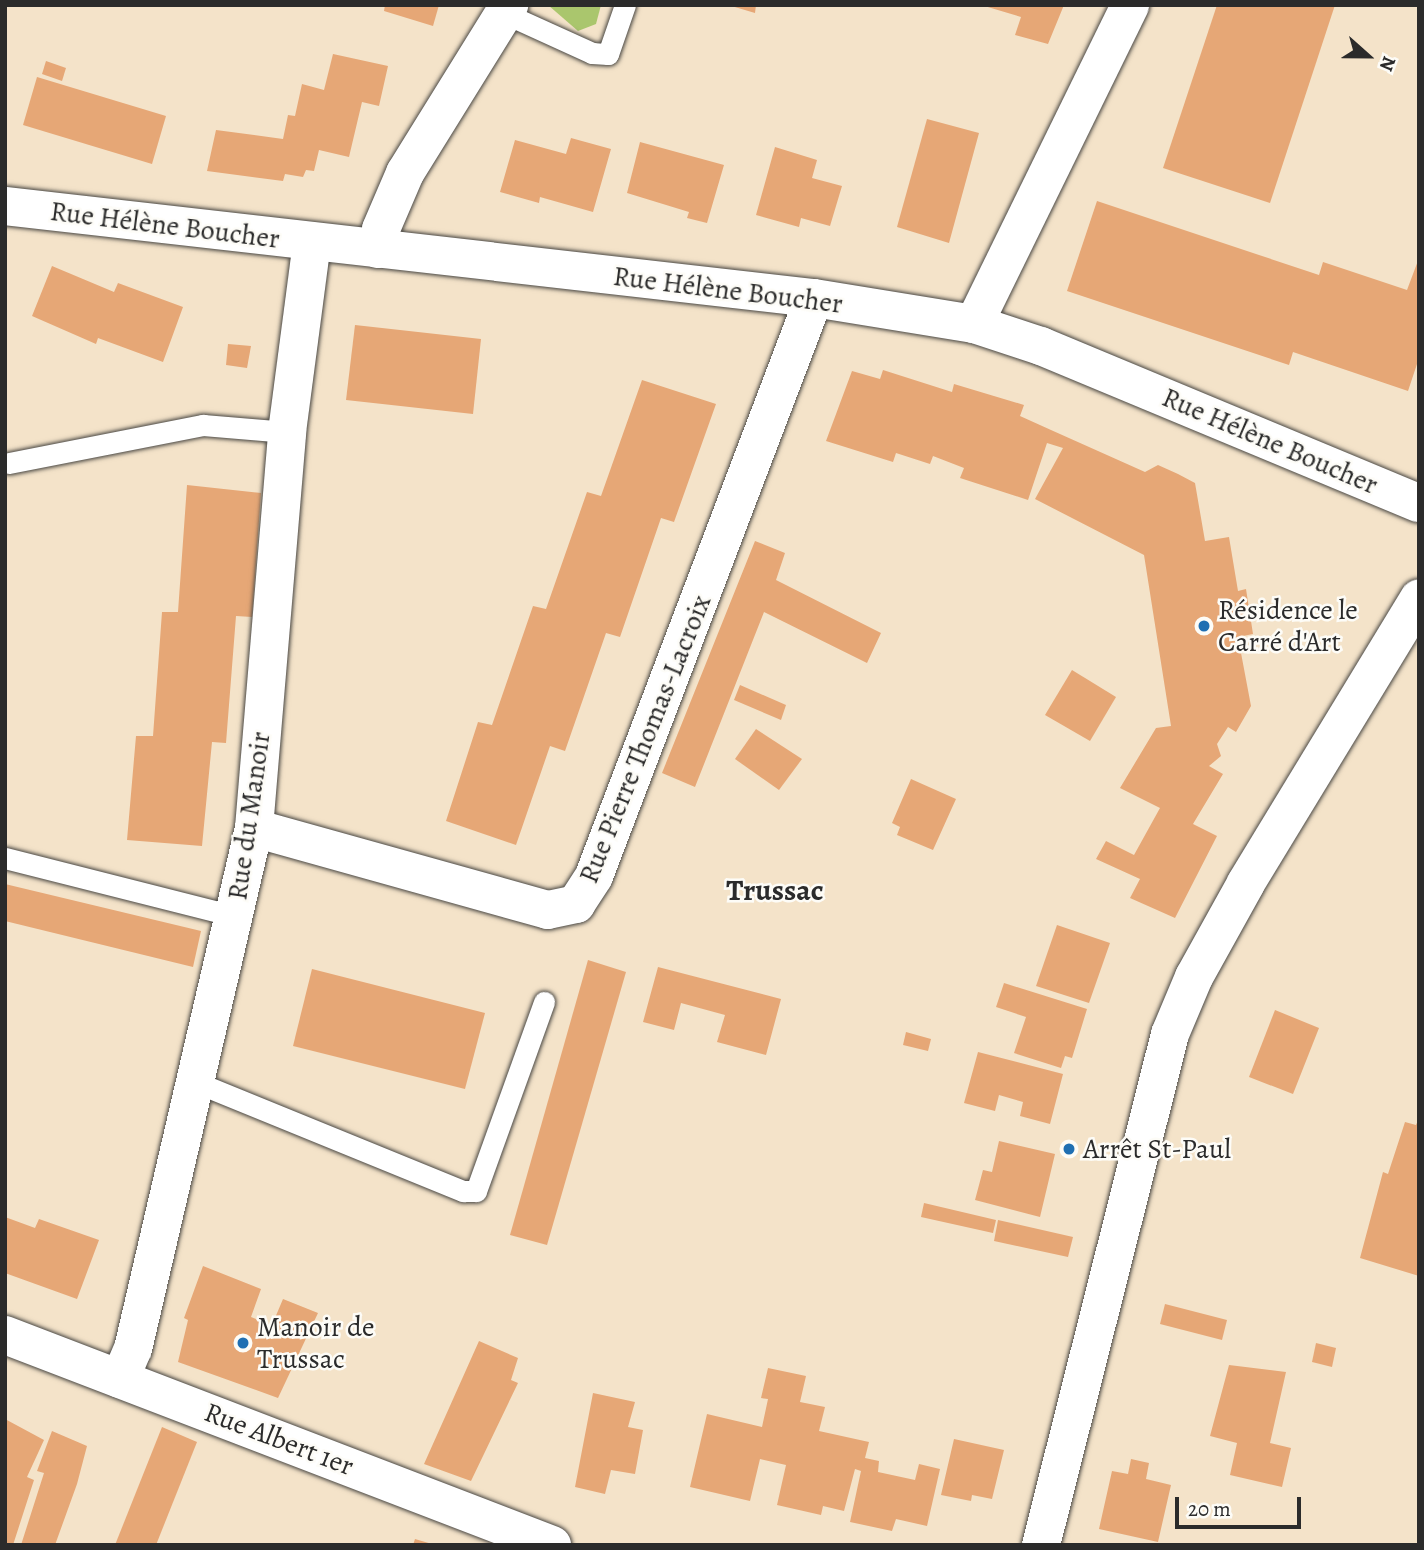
<!DOCTYPE html>
<meta charset="utf-8">
<style>
body{margin:0}
#map{position:relative;width:1424px;height:1550px;overflow:hidden;background:#f4e3c9;font-family:Alegreya,serif}
div>[style]{position:absolute}
[style*='--x']{left:calc(var(--x)*1px);top:calc(var(--y)*1px);width:calc(var(--w)*1px);rotate:calc(var(--a)*1deg)}
.green>*{inset:0;background:#aac66d}
.building>*{inset:0;background:#e6a776}
.roads{filter:drop-shadow(0 0 2px #494743) drop-shadow(0 0 2px #494743)}
.service>*{height:21px;margin:-10.5px;padding:0 10.5px;transform-origin:10.5px;border-radius:10.5px;background:#fff}
.minor>*{height:38px;margin:-19px;padding:0 19px;transform-origin:19px;border-radius:19px;background:#fff}
.dots>*{width:19px;height:19px;translate:-50% -50%;box-sizing:border-box;border:4px solid #fdfcf7;border-radius:50%}
span{translate:-50% -50%;white-space:nowrap;text-align:center;line-height:1.15;-webkit-text-stroke:5px #fdfcf7;paint-order:stroke}
.street-label{font-size:28px;color:#2b2b2b}
.poi-label{font-size:28px;color:#2b2b2b}
.left{translate:0 -50%;text-align:left}
.neighbourhood-label{font-size:30px;color:#2b2b2b;font-weight:700}
.frame{position:absolute;inset:0;border:7px solid #2b2b2b;pointer-events:none}
.north{position:absolute;left:1333px;top:21px;width:70px;height:70px;-webkit-text-stroke:5px #fdfcf7;paint-order:stroke;rotate:111deg;font-size:19px;font-weight:700;line-height:28px;text-align:center;color:#2b2b2b}
.north::after{content:'';display:block;margin:auto;width:24px;height:32px;background:#2b2b2b;clip-path:polygon(50% 0,100% 100%,50% 72%,0 100%)}
.scale{position:absolute;left:1175px;top:1497px;width:126px;height:32px;box-sizing:border-box;border:4px solid #2b2b2b;border-top:0;padding-left:9px;font-size:21px;line-height:24px;white-space:nowrap;color:#2b2b2b;-webkit-text-stroke:5px #fdfcf7;paint-order:stroke}
</style>
<div id="map">
<div class="green">
<i style="clip-path:polygon(548px 5px,601px 5px,596px 24px,578px 31px)"></i>
</div>
<div class="building">
<i style="clip-path:polygon(385px 5px,439px 5px,433px 26px,384px 11px)"></i>
<i style="clip-path:polygon(728px 5px,756px 5px,755px 13px)"></i>
<i style="clip-path:polygon(981px 5px,1064px 5px,1048px 44px,1015px 35px,1021px 17px)"></i>
<i style="clip-path:polygon(1217px 5px,1335px 5px,1270px 203px,1163px 168px)"></i>
<i style="clip-path:polygon(333px 54px,388px 66px,379px 106px,362px 102px,349px 157px,319px 150px,314px 171px,306px 170px,303px 177px,285px 174px,283px 181px,207px 171px,216px 130px,283px 139px,288px 115px,295px 116px,302px 84px,324px 90px)"></i>
<i style="clip-path:polygon(46px 61px,66px 68px,62px 81px,42px 74px)"></i>
<i style="clip-path:polygon(37px 77px,166px 116px,152px 164px,23px 125px)"></i>
<i style="clip-path:polygon(927px 119px,979px 133px,949px 243px,897px 227px)"></i>
<i style="clip-path:polygon(571px 138px,611px 149px,593px 212px,540px 197px,539px 203px,500px 192px,515px 140px,566px 154px)"></i>
<i style="clip-path:polygon(640px 142px,724px 165px,707px 223px,687px 218px,689px 212px,627px 193px)"></i>
<i style="clip-path:polygon(775px 147px,817px 160px,812px 178px,842px 186px,830px 226px,801px 218px,799px 227px,756px 215px)"></i>
<i style="clip-path:polygon(1097px 201px,1319px 275px,1323px 262px,1407px 290px,1419px 258px,1419px 358px,1408px 391px,1293px 352px,1289px 365px,1067px 291px)"></i>
<i style="clip-path:polygon(52px 266px,114px 292px,118px 283px,183px 307px,163px 362px,98px 338px,96px 344px,32px 316px)"></i>
<i style="clip-path:polygon(355px 325px,481px 339px,473px 414px,346px 400px)"></i>
<i style="clip-path:polygon(228px 344px,251px 346px,247px 368px,226px 365px)"></i>
<i style="clip-path:polygon(883px 370px,952px 392px,954px 384px,1024px 405px,1020px 416px,1051px 430px,1145px 472px,1158px 465px,1178px 474px,1195px 483px,1205px 541px,1229px 537px,1238px 591px,1246px 589px,1253px 634px,1238px 637px,1251px 706px,1236px 732px,1228px 727px,1217px 744px,1221px 756px,1209px 766px,1223px 774px,1193px 824px,1217px 836px,1175px 918px,1130px 898px,1140px 879px,1096px 859px,1106px 841px,1134px 855px,1160px 808px,1120px 788px,1156px 728px,1171px 726px,1144px 555px,1035px 499px,1063px 448px,1047px 443px,1028px 500px,960px 478px,964px 468px,933px 456px,930px 464px,896px 453px,893px 462px,826px 441px,852px 371px,880px 379px)"></i>
<i style="clip-path:polygon(642px 380px,716px 404px,674px 522px,661px 518px,620px 637px,606px 633px,565px 751px,550px 746px,516px 845px,446px 821px,478px 722px,492px 725px,533px 606px,546px 609px,587px 492px,601px 496px)"></i>
<i style="clip-path:polygon(187px 485px,261px 493px,252px 617px,236px 616px,226px 743px,212px 742px,202px 846px,127px 840px,136px 736px,153px 736px,162px 612px,178px 612px)"></i>
<i style="clip-path:polygon(755px 541px,785px 553px,776px 580px,881px 633px,867px 663px,764px 612px,695px 787px,662px 773px)"></i>
<i style="clip-path:polygon(1072px 670px,1116px 697px,1090px 741px,1045px 715px)"></i>
<i style="clip-path:polygon(740px 685px,786px 705px,781px 720px,734px 700px)"></i>
<i style="clip-path:polygon(756px 729px,802px 759px,779px 790px,735px 759px)"></i>
<i style="clip-path:polygon(911px 779px,956px 799px,933px 850px,897px 835px,900px 827px,892px 823px)"></i>
<i style="clip-path:polygon(5px 884px,201px 931px,193px 967px,5px 921px)"></i>
<i style="clip-path:polygon(1057px 925px,1110px 943px,1089px 1003px,1036px 986px)"></i>
<i style="clip-path:polygon(588px 960px,626px 972px,547px 1245px,510px 1235px)"></i>
<i style="clip-path:polygon(658px 967px,781px 999px,766px 1055px,717px 1042px,725px 1015px,681px 1003px,674px 1030px,643px 1022px)"></i>
<i style="clip-path:polygon(312px 969px,485px 1013px,465px 1089px,293px 1046px)"></i>
<i style="clip-path:polygon(1004px 983px,1087px 1009px,1072px 1058px,1065px 1056px,1061px 1068px,1014px 1053px,1026px 1017px,996px 1007px)"></i>
<i style="clip-path:polygon(1275px 1010px,1319px 1028px,1293px 1094px,1249px 1077px)"></i>
<i style="clip-path:polygon(906px 1032px,931px 1039px,928px 1051px,903px 1045px)"></i>
<i style="clip-path:polygon(978px 1052px,1063px 1074px,1050px 1124px,1020px 1116px,1023px 1102px,999px 1095px,995px 1111px,964px 1103px)"></i>
<i style="clip-path:polygon(1419px 1118px,1419px 1276px,1360px 1258px,1383px 1172px,1388px 1174px,1405px 1122px,1416px 1125px)"></i>
<i style="clip-path:polygon(999px 1141px,1055px 1154px,1040px 1217px,975px 1200px,983px 1170px,992px 1172px)"></i>
<i style="clip-path:polygon(924px 1203px,996px 1220px,993px 1233px,921px 1217px)"></i>
<i style="clip-path:polygon(5px 1217px,35px 1228px,39px 1219px,99px 1240px,77px 1299px,5px 1273px)"></i>
<i style="clip-path:polygon(998px 1220px,1073px 1237px,1068px 1257px,994px 1241px)"></i>
<i style="clip-path:polygon(203px 1266px,261px 1289px,251px 1317px,272px 1325px,283px 1299px,318px 1313px,278px 1398px,178px 1362px,188px 1320px,184px 1318px)"></i>
<i style="clip-path:polygon(1165px 1304px,1227px 1320px,1222px 1340px,1160px 1324px)"></i>
<i style="clip-path:polygon(479px 1341px,518px 1358px,511px 1380px,518px 1383px,471px 1481px,424px 1464px)"></i>
<i style="clip-path:polygon(1316px 1343px,1336px 1348px,1332px 1367px,1312px 1362px)"></i>
<i style="clip-path:polygon(1229px 1365px,1286px 1372px,1270px 1443px,1291px 1448px,1282px 1487px,1230px 1475px,1237px 1443px,1210px 1436px)"></i>
<i style="clip-path:polygon(768px 1368px,806px 1376px,800px 1402px,825px 1407px,819px 1431px,869px 1442px,865px 1458px,879px 1461px,878px 1472px,915px 1480px,919px 1464px,940px 1469px,927px 1526px,896px 1519px,892px 1531px,850px 1522px,861px 1471px,855px 1469px,844px 1511px,823px 1506px,821px 1515px,777px 1505px,786px 1465px,760px 1459px,750px 1501px,690px 1487px,707px 1414px,762px 1427px,768px 1399px,761px 1398px)"></i>
<i style="clip-path:polygon(593px 1393px,635px 1402px,628px 1427px,643px 1430px,635px 1474px,611px 1470px,605px 1494px,575px 1487px)"></i>
<i style="clip-path:polygon(5px 1419px,44px 1440px,27px 1477px,34px 1480px,13px 1545px,5px 1545px)"></i>
<i style="clip-path:polygon(162px 1427px,197px 1442px,156px 1545px,115px 1545px)"></i>
<i style="clip-path:polygon(52px 1431px,87px 1446px,77px 1484px,55px 1545px,21px 1545px,44px 1473px,37px 1471px)"></i>
<i style="clip-path:polygon(954px 1439px,1004px 1450px,992px 1499px,972px 1495px,971px 1501px,941px 1495px)"></i>
<i style="clip-path:polygon(1131px 1459px,1149px 1463px,1146px 1479px,1171px 1485px,1158px 1542px,1099px 1529px,1112px 1471px,1128px 1474px)"></i>
<i style="clip-path:polygon(415px 1539px,432px 1544px,432px 1545px,413px 1545px)"></i>
</div>
<div class="roads">
<div class="service">
<i style="--x:504;--y:13;--w:97;--a:24.4"></i>
<i style="--x:592;--y:53;--w:16;--a:4"></i>
<i style="--x:608;--y:54;--w:52;--a:-70.9"></i>
<i style="--x:9;--y:463;--w:198;--a:-11.1"></i>
<i style="--x:203;--y:425;--w:84;--a:4.8"></i>
<i style="--x:5;--y:858;--w:237;--a:14.2"></i>
<i style="--x:193;--y:1081;--w:292;--a:22.2"></i>
<i style="--x:463;--y:1191;--w:13;--a:0"></i>
<i style="--x:476;--y:1191;--w:201;--a:-70.2"></i>
</div>
<div class="minor">
<i style="--x:5;--y:206;--w:814;--a:6.49"></i>
<i style="--x:814;--y:298;--w:162;--a:9.2"></i>
<i style="--x:974;--y:324;--w:71;--a:18.2"></i>
<i style="--x:1041;--y:346;--w:409;--a:22.6"></i>
<i style="--x:378;--y:249;--w:20;--a:-81"></i>
<i style="--x:381;--y:229;--w:61;--a:-66.8"></i>
<i style="--x:405;--y:173;--w:198;--a:-58.2"></i>
<i style="--x:974;--y:324;--w:355;--a:-63.9"></i>
<i style="--x:254;--y:828;--w:305;--a:15.6"></i>
<i style="--x:548;--y:910;--w:29;--a:-12"></i>
<i style="--x:576;--y:904;--w:33;--a:-57"></i>
<i style="--x:594;--y:876;--w:618;--a:-69.16"></i>
<i style="--x:5;--y:1335;--w:586;--a:21"></i>
<i style="--x:120;--y:1379;--w:33;--a:-67"></i>
<i style="--x:133;--y:1349;--w:535;--a:-76.93"></i>
<i style="--x:254;--y:828;--w:397;--a:-85.2"></i>
<i style="--x:287;--y:432;--w:192;--a:-82.5"></i>
<i style="--x:1041;--y:1545;--w:527;--a:-75.83"></i>
<i style="--x:1170;--y:1034;--w:62;--a:-67.2"></i>
<i style="--x:1194;--y:977;--w:107;--a:-61"></i>
<i style="--x:1246;--y:883;--w:333;--a:-58.7"></i>
</div>
</div>
<div class="dots">
<i style="left:1204px;top:626px;background:#1f6fb2"></i>
<i style="left:1069px;top:1149px;background:#1f6fb2"></i>
<i style="left:243px;top:1343px;background:#1f6fb2"></i>
</div>
<div class="street-label">
<span style="left:165px;top:225px;rotate:7deg">Rue Hélène Boucher</span>
<span style="left:728px;top:290px;rotate:7deg">Rue Hélène Boucher</span>
<span style="left:1270px;top:441px;rotate:23deg">Rue Hélène Boucher</span>
<span style="left:645px;top:739px;rotate:-68deg">Rue Pierre Thomas-Lacroix</span>
<span style="left:249px;top:816px;rotate:-82deg">Rue du Manoir</span>
<span style="left:279px;top:1439px;rotate:21deg">Rue Albert 1er</span>
</div>
<div class="poi-label">
<span class="left" style="left:1218px;top:626px">Résidence le<br>Carré d'Art</span>
<span class="left" style="left:1083px;top:1149px">Arrêt St-Paul</span>
<span class="left" style="left:257px;top:1343px">Manoir de<br>Trussac</span>
</div>
<div class="neighbourhood-label">
<span style="left:775px;top:890px">Trussac</span>
</div>
<div class="frame"></div>
<div class="north">N</div>
<div class="scale">20 m</div>
</div>
